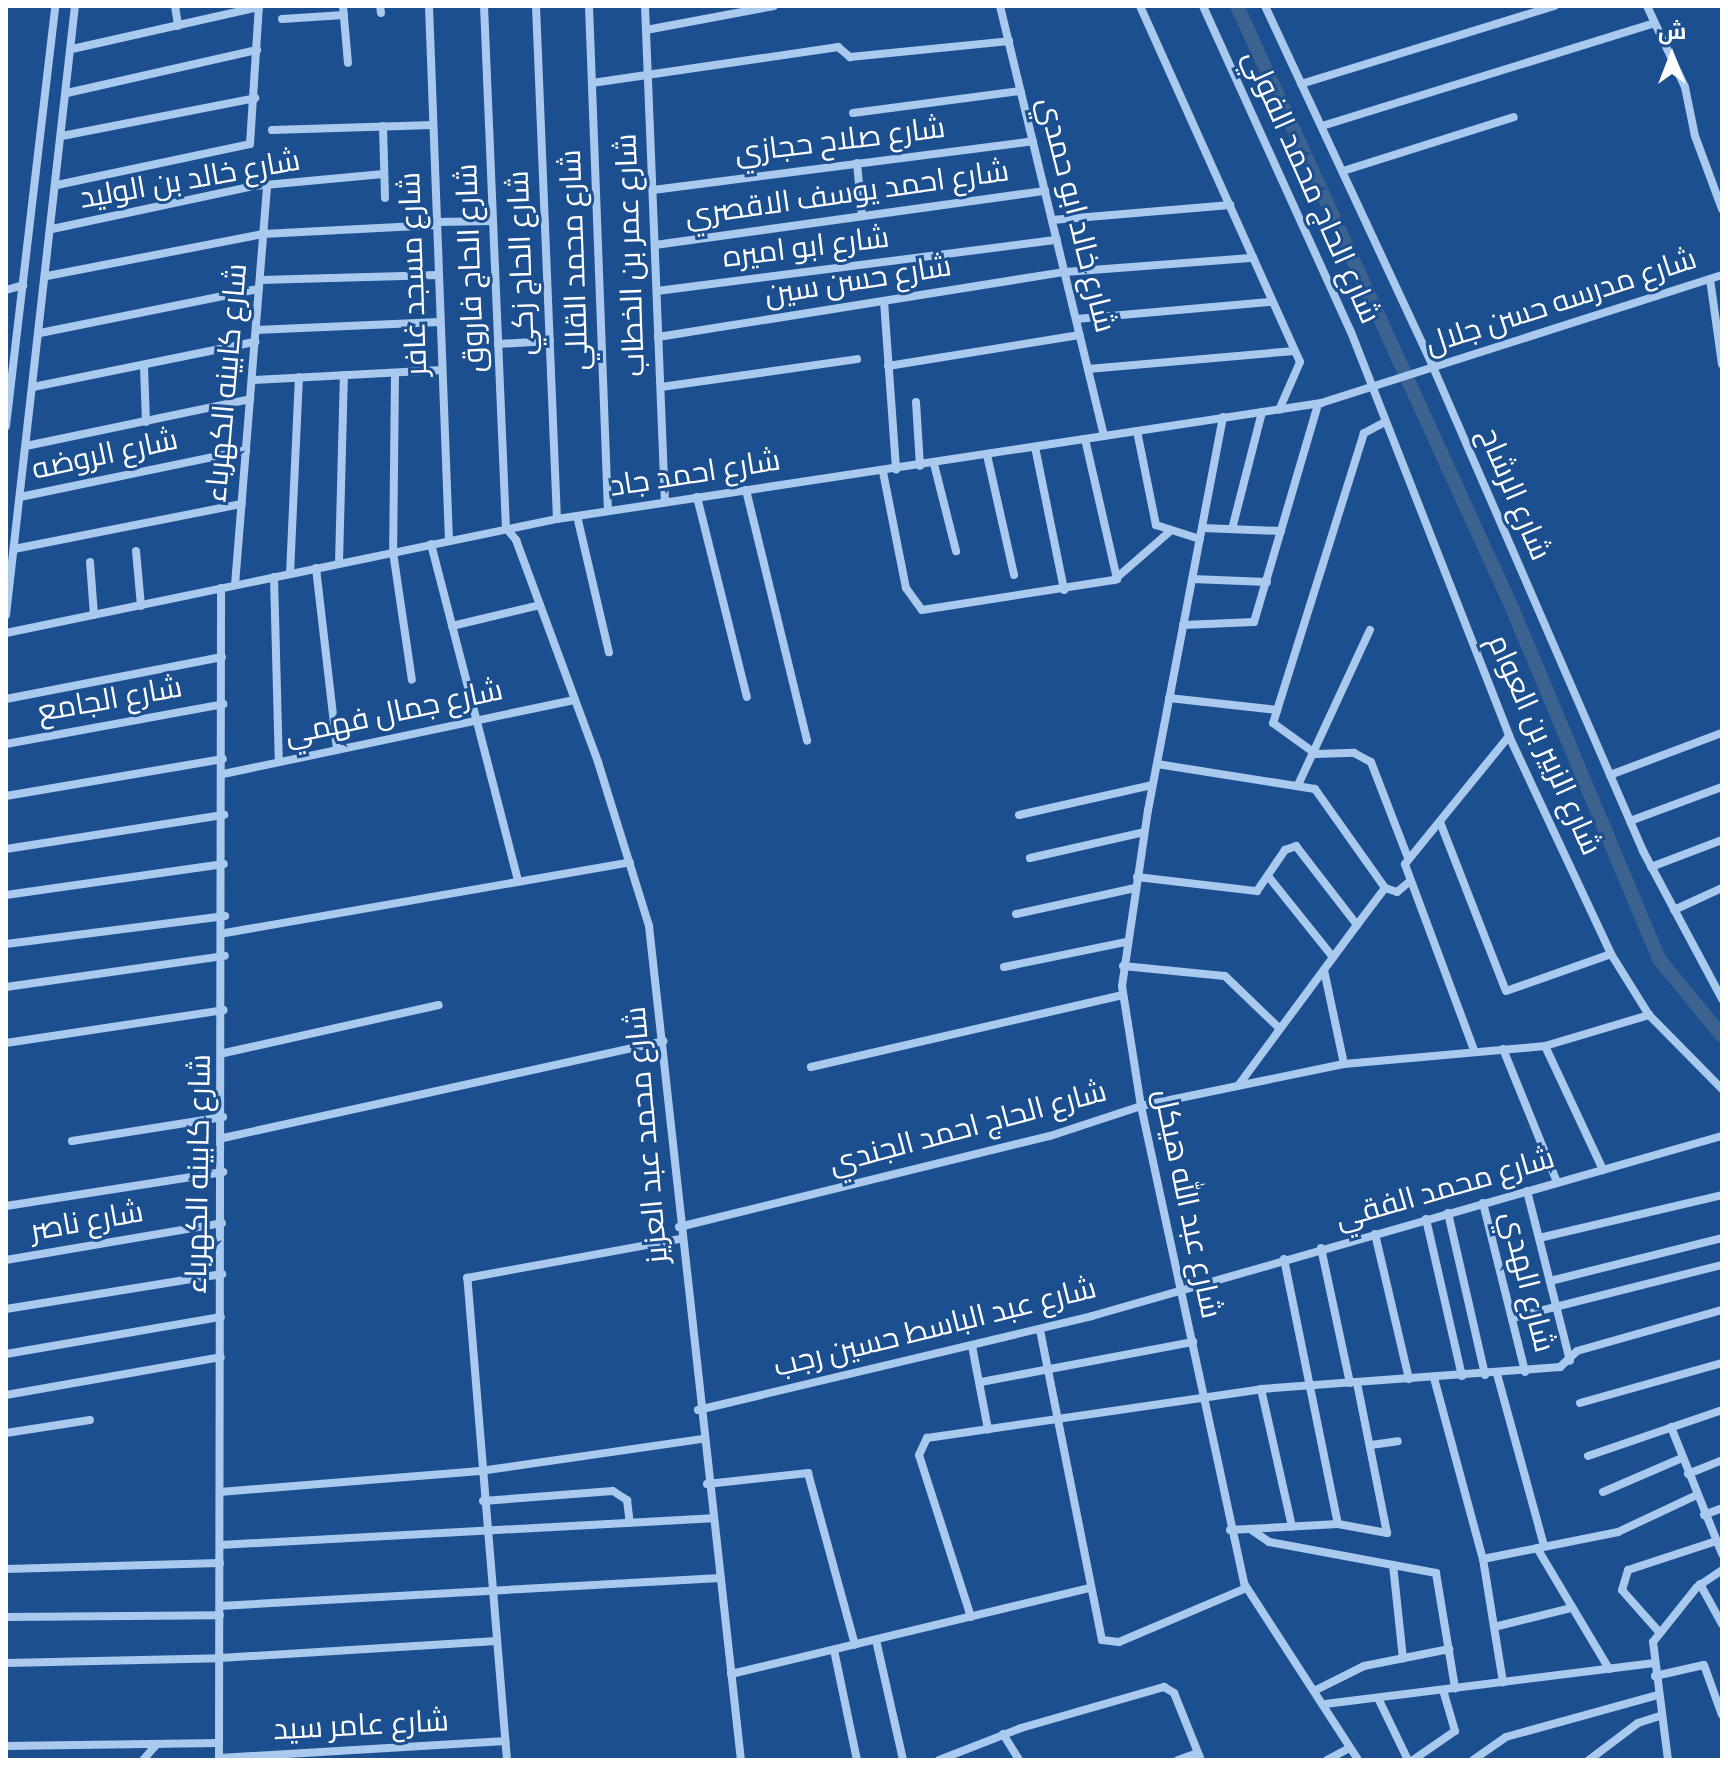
<!DOCTYPE html>
<meta charset="utf-8">
<style>
body{margin:0}
#map{position:relative;width:1728px;height:1766px;overflow:hidden;background:#1b4f8f;font-family:Signika,Cairo,sans-serif}
div>[style]{position:absolute}
[style*='--x']{left:calc(var(--x)*1px);top:calc(var(--y)*1px);width:calc(var(--w)*1px);rotate:calc(var(--a)*1deg)}
.canal>*{height:14px;margin:-7px;padding:0 7px;transform-origin:7px;border-radius:7px;background:#3c6290}
.street>*{height:8px;margin:-4px;padding:0 4px;transform-origin:4px;border-radius:4px;background:#a9c9ee}
span{translate:-50% -50%;white-space:nowrap;text-align:center;line-height:1.15;-webkit-text-stroke:6px #1b4f8f;paint-order:stroke}
.street-label{font-size:30px;color:#fff}
.frame{position:absolute;inset:0;border:8px solid #fff;pointer-events:none}
.north{position:absolute;left:1632px;top:16px;width:80px;height:80px;-webkit-text-stroke:6px #1b4f8f;paint-order:stroke;rotate:0deg;font-size:22px;font-weight:700;line-height:32px;text-align:center;color:#fff}
.north::after{content:'';display:block;margin:auto;width:28px;height:36px;background:#fff;clip-path:polygon(50% 0,100% 100%,50% 72%,0 100%)}
</style>
<div id="map">
<div class="canal">
<i style="--x:1237;--y:6;--w:664;--a:65.44"></i>
<i style="--x:1513;--y:610;--w:378;--a:67.3"></i>
<i style="--x:1659;--y:959;--w:99;--a:50.7"></i>
</div>
<div class="street">
<i style="--x:175;--y:6;--w:20;--a:81"></i>
<i style="--x:343;--y:6;--w:57;--a:85"></i>
<i style="--x:380;--y:6;--w:7;--a:82"></i>
<i style="--x:429;--y:6;--w:534;--a:87.86"></i>
<i style="--x:484;--y:6;--w:522;--a:87.59"></i>
<i style="--x:506;--y:528;--w:16;--a:50"></i>
<i style="--x:516;--y:540;--w:237;--a:69.7"></i>
<i style="--x:598;--y:762;--w:172;--a:72.7"></i>
<i style="--x:649;--y:926;--w:839;--a:83.71"></i>
<i style="--x:536;--y:6;--w:513;--a:87.66"></i>
<i style="--x:589;--y:6;--w:505;--a:87.85"></i>
<i style="--x:645;--y:6;--w:497;--a:87.7"></i>
<i style="--x:1000;--y:6;--w:442;--a:76.4"></i>
<i style="--x:1140;--y:6;--w:390;--a:65.8"></i>
<i style="--x:1300;--y:362;--w:52;--a:113.6"></i>
<i style="--x:1203;--y:6;--w:358;--a:65.6"></i>
<i style="--x:1351;--y:332;--w:434;--a:68.6"></i>
<i style="--x:1509;--y:736;--w:241;--a:64.9"></i>
<i style="--x:1611;--y:954;--w:72;--a:58.1"></i>
<i style="--x:1649;--y:1015;--w:104;--a:45.4"></i>
<i style="--x:1265;--y:6;--w:398;--a:65"></i>
<i style="--x:1433;--y:367;--w:528;--a:66.54"></i>
<i style="--x:1643;--y:851;--w:168;--a:61.9"></i>
<i style="--x:1647;--y:6;--w:89;--a:64.9"></i>
<i style="--x:1685;--y:87;--w:50;--a:78.5"></i>
<i style="--x:1695;--y:136;--w:78;--a:69.7"></i>
<i style="--x:282;--y:19;--w:62;--a:-3.7"></i>
<i style="--x:646;--y:30;--w:130;--a:-10.6"></i>
<i style="--x:72;--y:49;--w:192;--a:-12.7"></i>
<i style="--x:592;--y:83;--w:249;--a:-8.3"></i>
<i style="--x:838;--y:47;--w:16;--a:40"></i>
<i style="--x:850;--y:57;--w:160;--a:-5.7"></i>
<i style="--x:1301;--y:84;--w:266;--a:-17.1"></i>
<i style="--x:67;--y:93;--w:195;--a:-12.8"></i>
<i style="--x:853;--y:113;--w:169;--a:-7.5"></i>
<i style="--x:383;--y:126;--w:72;--a:88.4"></i>
<i style="--x:1322;--y:126;--w:348;--a:-17.2"></i>
<i style="--x:272;--y:130;--w:161;--a:-1.8"></i>
<i style="--x:62;--y:136;--w:197;--a:-11.1"></i>
<i style="--x:857;--y:163;--w:53;--a:84.6"></i>
<i style="--x:1343;--y:171;--w:179;--a:-17.5"></i>
<i style="--x:57;--y:185;--w:197;--a:-12"></i>
<i style="--x:250;--y:144;--w:138;--a:-86.3"></i>
<i style="--x:653;--y:190;--w:383;--a:-7.3"></i>
<i style="--x:1052;--y:220;--w:179;--a:-4.8"></i>
<i style="--x:437;--y:222;--w:56;--a:-1"></i>
<i style="--x:52;--y:229;--w:207;--a:-12"></i>
<i style="--x:254;--y:186;--w:130;--a:-5.3"></i>
<i style="--x:655;--y:245;--w:394;--a:-7.9"></i>
<i style="--x:47;--y:276;--w:220;--a:-11"></i>
<i style="--x:263;--y:234;--w:174;--a:-3"></i>
<i style="--x:1710;--y:279;--w:86;--a:82"></i>
<i style="--x:260;--y:280;--w:179;--a:-1.6"></i>
<i style="--x:6;--y:290;--w:18;--a:-16"></i>
<i style="--x:657;--y:291;--w:403;--a:-7.3"></i>
<i style="--x:884;--y:301;--w:169;--a:85.9"></i>
<i style="--x:1076;--y:319;--w:197;--a:-5"></i>
<i style="--x:256;--y:330;--w:184;--a:-2.5"></i>
<i style="--x:40;--y:333;--w:223;--a:-11.4"></i>
<i style="--x:658;--y:337;--w:412;--a:-9.1"></i>
<i style="--x:1065;--y:272;--w:189;--a:-4.3"></i>
<i style="--x:498;--y:344;--w:52;--a:-3.3"></i>
<i style="--x:144;--y:366;--w:56;--a:88"></i>
<i style="--x:888;--y:366;--w:194;--a:-9.2"></i>
<i style="--x:1088;--y:369;--w:207;--a:-5"></i>
<i style="--x:395;--y:373;--w:179;--a:90.6"></i>
<i style="--x:393;--y:552;--w:129;--a:81.6"></i>
<i style="--x:252;--y:380;--w:190;--a:-3"></i>
<i style="--x:33;--y:387;--w:227;--a:-11.5"></i>
<i style="--x:661;--y:387;--w:198;--a:-8.1"></i>
<i style="--x:916;--y:402;--w:64;--a:86.4"></i>
<i style="--x:1223;--y:417;--w:400;--a:100.8"></i>
<i style="--x:1148;--y:810;--w:178;--a:98.4"></i>
<i style="--x:1122;--y:986;--w:121;--a:81"></i>
<i style="--x:1141;--y:1106;--w:490;--a:77.8"></i>
<i style="--x:1245;--y:1585;--w:208;--a:57.1"></i>
<i style="--x:1385;--y:422;--w:24;--a:152"></i>
<i style="--x:1364;--y:433;--w:304;--a:107.4"></i>
<i style="--x:1273;--y:723;--w:53;--a:35.8"></i>
<i style="--x:1316;--y:754;--w:38;--a:-2"></i>
<i style="--x:1354;--y:753;--w:19;--a:28"></i>
<i style="--x:1371;--y:762;--w:103;--a:68.9"></i>
<i style="--x:6;--y:426;--w:423;--a:-83.3"></i>
<i style="--x:1137;--y:431;--w:96;--a:78.6"></i>
<i style="--x:1156;--y:525;--w:46;--a:17.7"></i>
<i style="--x:1085;--y:439;--w:144;--a:77.1"></i>
<i style="--x:26;--y:446;--w:229;--a:-11.8"></i>
<i style="--x:1035;--y:447;--w:146;--a:78.5"></i>
<i style="--x:987;--y:455;--w:123;--a:77.3"></i>
<i style="--x:934;--y:464;--w:90;--a:75.8"></i>
<i style="--x:883;--y:472;--w:118;--a:78.8"></i>
<i style="--x:906;--y:588;--w:27;--a:54"></i>
<i style="--x:922;--y:610;--w:194;--a:-8.9"></i>
<i style="--x:1114;--y:580;--w:72;--a:-41"></i>
<i style="--x:746;--y:490;--w:258;--a:76.3"></i>
<i style="--x:20;--y:497;--w:231;--a:-11.7"></i>
<i style="--x:697;--y:497;--w:206;--a:76"></i>
<i style="--x:577;--y:516;--w:140;--a:76.8"></i>
<i style="--x:1202;--y:528;--w:79;--a:2.2"></i>
<i style="--x:1232;--y:529;--w:121;--a:-75.6"></i>
<i style="--x:431;--y:544;--w:348;--a:75.5"></i>
<i style="--x:14;--y:549;--w:232;--a:-11.2"></i>
<i style="--x:136;--y:551;--w:55;--a:84.8"></i>
<i style="--x:90;--y:562;--w:53;--a:85.7"></i>
<i style="--x:339;--y:563;--w:188;--a:-88.5"></i>
<i style="--x:316;--y:568;--w:183;--a:83.4"></i>
<i style="--x:290;--y:574;--w:197;--a:-87.4"></i>
<i style="--x:274;--y:577;--w:185;--a:88.5"></i>
<i style="--x:1192;--y:579;--w:75;--a:2.3"></i>
<i style="--x:235;--y:585;--w:401;--a:-85.4"></i>
<i style="--x:6;--y:615;--w:613;--a:-83.54"></i>
<i style="--x:1183;--y:625;--w:71;--a:-2.4"></i>
<i style="--x:1254;--y:622;--w:227;--a:-73.6"></i>
<i style="--x:452;--y:626;--w:90;--a:-13.4"></i>
<i style="--x:6;--y:633;--w:563;--a:-11.69"></i>
<i style="--x:557;--y:519;--w:773;--a:-8.63"></i>
<i style="--x:1321;--y:403;--w:421;--a:-17.7"></i>
<i style="--x:1169;--y:698;--w:109;--a:6.3"></i>
<i style="--x:6;--y:699;--w:220;--a:-11"></i>
<i style="--x:6;--y:744;--w:221;--a:-10.4"></i>
<i style="--x:1157;--y:764;--w:160;--a:9"></i>
<i style="--x:1315;--y:789;--w:121;--a:54.7"></i>
<i style="--x:1385;--y:888;--w:13;--a:18"></i>
<i style="--x:1397;--y:892;--w:16;--a:-40"></i>
<i style="--x:223;--y:774;--w:359;--a:-11.9"></i>
<i style="--x:1610;--y:775;--w:120;--a:-20.6"></i>
<i style="--x:1298;--y:785;--w:171;--a:-65.1"></i>
<i style="--x:6;--y:796;--w:220;--a:-9.7"></i>
<i style="--x:1019;--y:815;--w:136;--a:-12.7"></i>
<i style="--x:1630;--y:821;--w:98;--a:-20.3"></i>
<i style="--x:1440;--y:822;--w:181;--a:68.7"></i>
<i style="--x:1506;--y:991;--w:111;--a:-19.4"></i>
<i style="--x:6;--y:849;--w:221;--a:-8.9"></i>
<i style="--x:1030;--y:858;--w:117;--a:-12.8"></i>
<i style="--x:1651;--y:867;--w:76;--a:-20.8"></i>
<i style="--x:1268;--y:876;--w:104;--a:51.3"></i>
<i style="--x:1137;--y:877;--w:121;--a:6.7"></i>
<i style="--x:1257;--y:891;--w:50;--a:-55.7"></i>
<i style="--x:1285;--y:850;--w:12;--a:-20"></i>
<i style="--x:1296;--y:846;--w:100;--a:52.3"></i>
<i style="--x:1357;--y:925;--w:200;--a:126.5"></i>
<i style="--x:6;--y:895;--w:220;--a:-8.1"></i>
<i style="--x:1674;--y:910;--w:53;--a:-24.6"></i>
<i style="--x:1016;--y:914;--w:122;--a:-12.3"></i>
<i style="--x:1357;--y:925;--w:46;--a:-52.9"></i>
<i style="--x:225;--y:933;--w:411;--a:-9.9"></i>
<i style="--x:6;--y:944;--w:221;--a:-7.3"></i>
<i style="--x:1123;--y:966;--w:102;--a:5.6"></i>
<i style="--x:1225;--y:976;--w:76;--a:43.9"></i>
<i style="--x:1004;--y:967;--w:125;--a:-11.6"></i>
<i style="--x:1324;--y:970;--w:96;--a:78"></i>
<i style="--x:6;--y:987;--w:221;--a:-8.1"></i>
<i style="--x:6;--y:1043;--w:220;--a:-8.6"></i>
<i style="--x:1545;--y:1046;--w:137;--a:64.9"></i>
<i style="--x:1503;--y:1049;--w:144;--a:67.9"></i>
<i style="--x:1474;--y:1050;--w:198;--a:-110.4"></i>
<i style="--x:1405;--y:864;--w:165;--a:-50.9"></i>
<i style="--x:224;--y:1053;--w:220;--a:-12.6"></i>
<i style="--x:811;--y:1067;--w:320;--a:-13"></i>
<i style="--x:223;--y:1138;--w:451;--a:-12.4"></i>
<i style="--x:72;--y:1141;--w:153;--a:-9"></i>
<i style="--x:1527;--y:1191;--w:175;--a:75.8"></i>
<i style="--x:1483;--y:1203;--w:174;--a:76"></i>
<i style="--x:6;--y:1206;--w:220;--a:-8.9"></i>
<i style="--x:1448;--y:1213;--w:166;--a:77.1"></i>
<i style="--x:1426;--y:1219;--w:161;--a:77.1"></i>
<i style="--x:679;--y:1227;--w:382;--a:-13.8"></i>
<i style="--x:1050;--y:1136;--w:96;--a:-18.2"></i>
<i style="--x:1141;--y:1106;--w:207;--a:-11.7"></i>
<i style="--x:1344;--y:1064;--w:202;--a:-5.1"></i>
<i style="--x:1545;--y:1046;--w:109;--a:-16.6"></i>
<i style="--x:1375;--y:1234;--w:149;--a:76.8"></i>
<i style="--x:1539;--y:1238;--w:188;--a:-13.2"></i>
<i style="--x:1321;--y:1248;--w:138;--a:77.9"></i>
<i style="--x:1284;--y:1259;--w:270;--a:78.5"></i>
<i style="--x:6;--y:1260;--w:219;--a:-9.7"></i>
<i style="--x:1550;--y:1281;--w:177;--a:-14"></i>
<i style="--x:6;--y:1309;--w:219;--a:-9.2"></i>
<i style="--x:1512;--y:1318;--w:217;--a:-14.2"></i>
<i style="--x:1040;--y:1330;--w:316;--a:78.7"></i>
<i style="--x:1102;--y:1640;--w:17;--a:7"></i>
<i style="--x:1119;--y:1642;--w:138;--a:-23"></i>
<i style="--x:972;--y:1346;--w:85;--a:79.1"></i>
<i style="--x:6;--y:1354;--w:218;--a:-9.8"></i>
<i style="--x:1497;--y:1374;--w:178;--a:74.7"></i>
<i style="--x:1434;--y:1378;--w:188;--a:74.9"></i>
<i style="--x:1483;--y:1559;--w:125;--a:80.8"></i>
<i style="--x:981;--y:1382;--w:216;--a:-10.7"></i>
<i style="--x:1261;--y:1389;--w:141;--a:77.3"></i>
<i style="--x:6;--y:1395;--w:218;--a:-10"></i>
<i style="--x:1580;--y:1403;--w:148;--a:-15.7"></i>
<i style="--x:698;--y:1410;--w:405;--a:-13.4"></i>
<i style="--x:1092;--y:1316;--w:655;--a:-15.95"></i>
<i style="--x:1671;--y:1427;--w:137;--a:68.1"></i>
<i style="--x:6;--y:1433;--w:85;--a:-8.8"></i>
<i style="--x:1371;--y:1445;--w:27;--a:-8"></i>
<i style="--x:1588;--y:1456;--w:142;--a:-18.9"></i>
<i style="--x:1688;--y:1474;--w:37;--a:-22"></i>
<i style="--x:707;--y:1484;--w:102;--a:-6.2"></i>
<i style="--x:808;--y:1473;--w:178;--a:74.7"></i>
<i style="--x:220;--y:1492;--w:261;--a:-4.6"></i>
<i style="--x:480;--y:1471;--w:225;--a:-8.2"></i>
<i style="--x:1603;--y:1492;--w:86;--a:-23.3"></i>
<i style="--x:483;--y:1501;--w:130;--a:-4.4"></i>
<i style="--x:613;--y:1491;--w:17;--a:33"></i>
<i style="--x:627;--y:1500;--w:23;--a:83"></i>
<i style="--x:1704;--y:1515;--w:19;--a:-21"></i>
<i style="--x:1250;--y:1529;--w:23;--a:34"></i>
<i style="--x:1269;--y:1542;--w:170;--a:10.5"></i>
<i style="--x:1436;--y:1573;--w:117;--a:80.6"></i>
<i style="--x:1230;--y:1530;--w:108;--a:-3.2"></i>
<i style="--x:1338;--y:1524;--w:50;--a:10.4"></i>
<i style="--x:1387;--y:1533;--w:153;--a:-101.3"></i>
<i style="--x:220;--y:1545;--w:493;--a:-3.1"></i>
<i style="--x:1537;--y:1548;--w:141;--a:59.2"></i>
<i style="--x:1483;--y:1559;--w:138;--a:-11.3"></i>
<i style="--x:1618;--y:1532;--w:85;--a:-25.1"></i>
<i style="--x:1393;--y:1565;--w:94;--a:83.9"></i>
<i style="--x:6;--y:1569;--w:214;--a:-1.6"></i>
<i style="--x:1700;--y:1584;--w:46;--a:61.2"></i>
<i style="--x:220;--y:1606;--w:501;--a:-3.21"></i>
<i style="--x:6;--y:1617;--w:214;--a:-0.5"></i>
<i style="--x:971;--y:1617;--w:170;--a:-107.8"></i>
<i style="--x:919;--y:1455;--w:19;--a:-65"></i>
<i style="--x:927;--y:1438;--w:338;--a:-8.3"></i>
<i style="--x:1261;--y:1389;--w:300;--a:-4.2"></i>
<i style="--x:1560;--y:1367;--w:23;--a:-43"></i>
<i style="--x:1577;--y:1351;--w:151;--a:-15.8"></i>
<i style="--x:1494;--y:1627;--w:79;--a:-13.9"></i>
<i style="--x:1660;--y:1633;--w:57;--a:-131.5"></i>
<i style="--x:1622;--y:1590;--w:21;--a:-73"></i>
<i style="--x:1628;--y:1570;--w:93;--a:-18.2"></i>
<i style="--x:876;--y:1640;--w:123;--a:77.3"></i>
<i style="--x:834;--y:1650;--w:112;--a:78.2"></i>
<i style="--x:6;--y:1663;--w:214;--a:-1.3"></i>
<i style="--x:220;--y:1658;--w:277;--a:-3.5"></i>
<i style="--x:731;--y:1674;--w:367;--a:-13.5"></i>
<i style="--x:1655;--y:1676;--w:50;--a:-12.7"></i>
<i style="--x:1704;--y:1665;--w:53;--a:70.2"></i>
<i style="--x:1316;--y:1690;--w:54;--a:-26.6"></i>
<i style="--x:1364;--y:1666;--w:87;--a:-11.3"></i>
<i style="--x:1378;--y:1698;--w:69;--a:64.2"></i>
<i style="--x:1325;--y:1704;--w:332;--a:-7.1"></i>
<i style="--x:1003;--y:1734;--w:31;--a:58"></i>
<i style="--x:6;--y:1746;--w:213;--a:-0.8"></i>
<i style="--x:219;--y:1758;--w:287;--a:-3.4"></i>
<i style="--x:143;--y:1760;--w:20;--a:-49"></i>
<i style="--x:219;--y:1760;--w:1172;--a:-89.9"></i>
<i style="--x:507;--y:1760;--w:484;--a:-94.7"></i>
<i style="--x:467;--y:1278;--w:217;--a:-10.4"></i>
<i style="--x:939;--y:1760;--w:88;--a:-21.3"></i>
<i style="--x:1021;--y:1728;--w:149;--a:-16"></i>
<i style="--x:1164;--y:1687;--w:12;--a:31"></i>
<i style="--x:1174;--y:1693;--w:72;--a:68.1"></i>
<i style="--x:1178;--y:1760;--w:20;--a:-20"></i>
<i style="--x:1327;--y:1760;--w:26;--a:-28"></i>
<i style="--x:1413;--y:1760;--w:51;--a:-34.6"></i>
<i style="--x:1455;--y:1731;--w:43;--a:-106.3"></i>
<i style="--x:1473;--y:1760;--w:40;--a:-34.9"></i>
<i style="--x:1506;--y:1737;--w:157;--a:-15.5"></i>
<i style="--x:1589;--y:1760;--w:61;--a:-37.1"></i>
<i style="--x:1638;--y:1723;--w:22;--a:-18"></i>
<i style="--x:1668;--y:1760;--w:119;--a:-97.2"></i>
<i style="--x:1653;--y:1642;--w:70;--a:-51.3"></i>
<i style="--x:1697;--y:1587;--w:30;--a:-34"></i>
</div>
<div class="street-label">
<span style="left:840px;top:141px;rotate:-7deg">شارع صلاح حجازي</span>
<span style="left:190px;top:180px;rotate:-10deg">شارع خالد بن الوليد</span>
<span style="left:1311px;top:187px;rotate:66deg">شارع الحاج محمد الفولي</span>
<span style="left:847px;top:194px;rotate:-8deg">شارع احمد يوسف الاقصري</span>
<span style="left:1076px;top:215px;rotate:76deg">شارع خالد ابو حمدي</span>
<span style="left:806px;top:248px;rotate:-7deg">شارع ابو اميره</span>
<span style="left:631px;top:255px;rotate:-92deg">شارع عمر بن الخطاب</span>
<span style="left:575px;top:260px;rotate:-92deg">شارع محمد القللي</span>
<span style="left:522px;top:263px;rotate:-92deg">شارع الحاج زكي</span>
<span style="left:471px;top:268px;rotate:-92deg">شارع الحاج فاروق</span>
<span style="left:414px;top:274px;rotate:-92deg">شارع مسجد غافر</span>
<span style="left:858px;top:281px;rotate:-9deg">شارع حسن سين</span>
<span style="left:1561px;top:302px;rotate:-18deg">شارع مدرسه حسن جلال</span>
<span style="left:227px;top:383px;rotate:-85deg">شارع كابينه الكهرباء</span>
<span style="left:105px;top:455px;rotate:-12deg">شارع الروضه</span>
<span style="left:695px;top:474px;rotate:-9deg">شارع احمد جاد</span>
<span style="left:1514px;top:494px;rotate:67deg">شارع الرشاح</span>
<span style="left:110px;top:700px;rotate:-10deg">شارع الجامع</span>
<span style="left:394px;top:713px;rotate:-12deg">شارع جمال فهمي</span>
<span style="left:1544px;top:745px;rotate:66deg">شارع الزبير بن العوام</span>
<span style="left:968px;top:1128px;rotate:-15deg">شارع الحاج احمد الجندي</span>
<span style="left:647px;top:1135px;rotate:-95deg">شارع محمد عبد العزيز</span>
<span style="left:199px;top:1174px;rotate:-89deg">شارع كابينه الكهرباء</span>
<span style="left:1445px;top:1189px;rotate:-16deg">شارع محمد الفقي</span>
<span style="left:1187px;top:1204px;rotate:78deg">شارع عبد الله هيكل</span>
<span style="left:87px;top:1222px;rotate:-10deg">شارع ناصر</span>
<span style="left:1527px;top:1282px;rotate:76deg">شارع الهدي</span>
<span style="left:935px;top:1328px;rotate:-14deg">شارع عبد الباسط حسين رجب</span>
<span style="left:361px;top:1726px;rotate:-3deg">شارع عامر سيد</span>
</div>
<div class="frame"></div>
<div class="north">ش</div>
</div>
